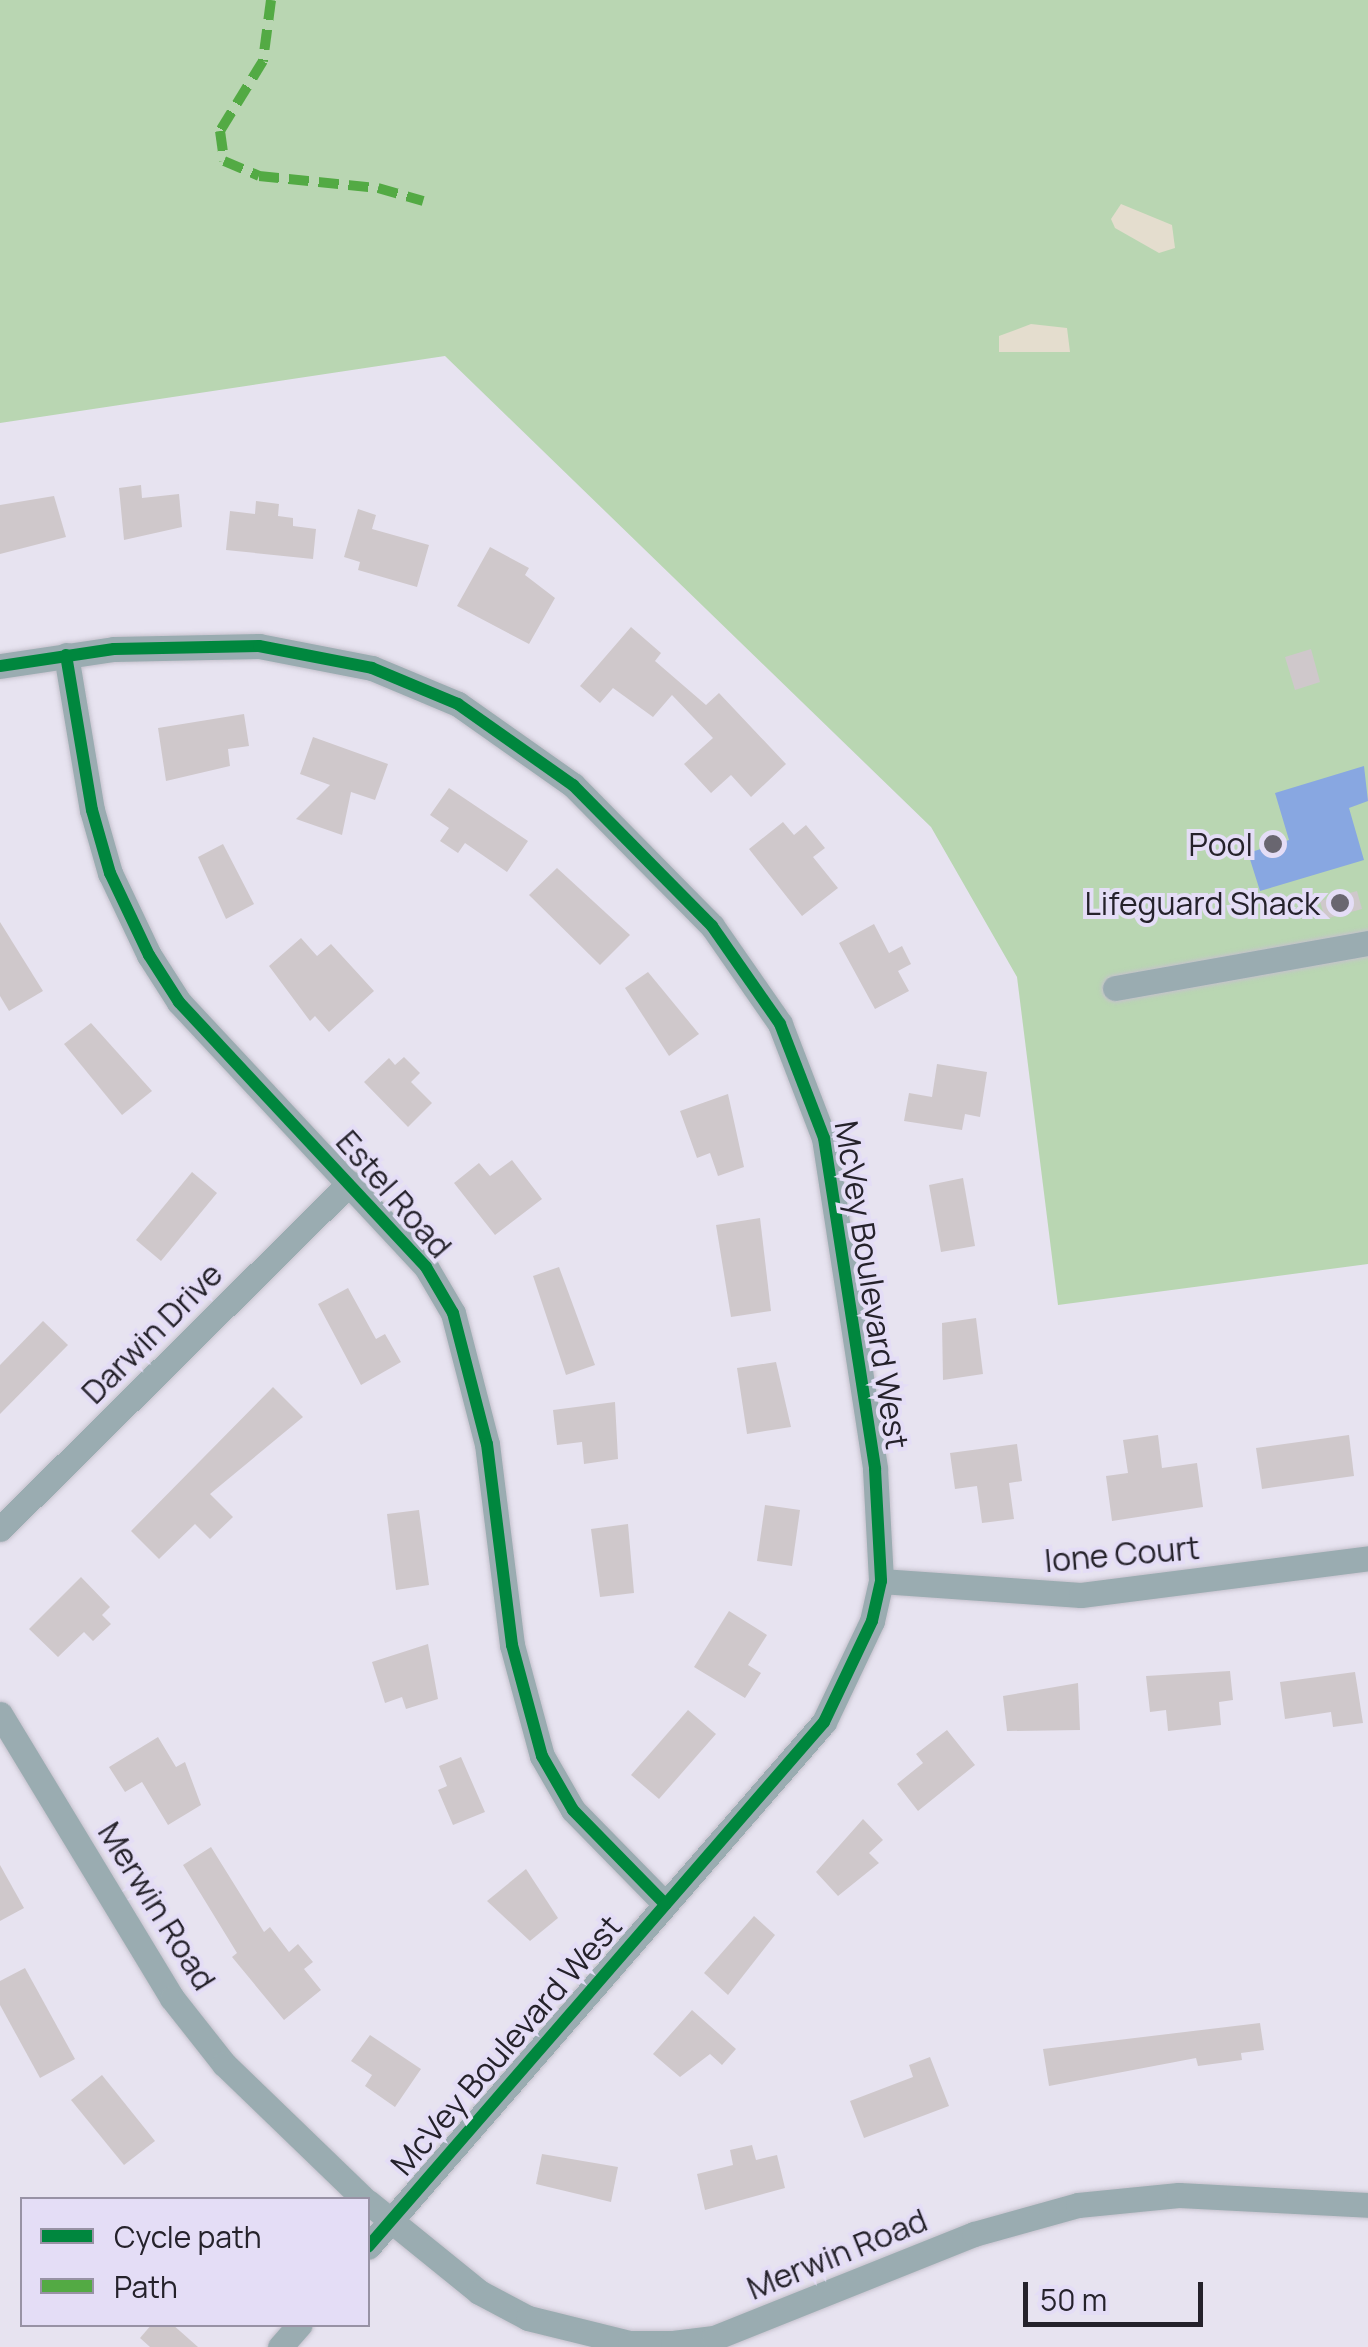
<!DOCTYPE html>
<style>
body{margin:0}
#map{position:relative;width:1368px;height:2347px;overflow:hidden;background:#e7e3f0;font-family:Manrope,sans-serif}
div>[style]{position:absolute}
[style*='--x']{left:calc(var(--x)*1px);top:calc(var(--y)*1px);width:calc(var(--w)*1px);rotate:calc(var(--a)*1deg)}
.green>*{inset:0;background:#b9d6b2}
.sand>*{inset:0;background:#e4ddce}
.water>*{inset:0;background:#88a7e1}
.building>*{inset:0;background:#cfc8cb}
.roads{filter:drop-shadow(0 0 2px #c5c1cc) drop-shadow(0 0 2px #c5c1cc)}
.street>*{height:25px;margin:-12.5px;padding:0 12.5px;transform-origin:12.5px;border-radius:12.5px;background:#9aacb1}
.quiet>*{height:10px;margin-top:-5px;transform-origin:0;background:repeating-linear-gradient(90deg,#53aa44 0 20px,transparent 0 30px)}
.cycleway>*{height:12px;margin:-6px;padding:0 6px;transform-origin:6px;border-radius:6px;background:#00873e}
.dots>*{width:28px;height:28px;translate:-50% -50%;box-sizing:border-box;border:5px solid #e4ddf6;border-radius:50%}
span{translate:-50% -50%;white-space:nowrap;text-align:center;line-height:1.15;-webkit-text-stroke:8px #e4ddf6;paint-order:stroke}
.poi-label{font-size:32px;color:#25222b}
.right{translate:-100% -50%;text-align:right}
.street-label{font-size:32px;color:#25222b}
.legend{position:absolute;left:20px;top:2197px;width:350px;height:130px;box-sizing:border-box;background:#e4ddf6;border:2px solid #9892a5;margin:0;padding:12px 18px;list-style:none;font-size:30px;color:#25222b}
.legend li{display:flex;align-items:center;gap:20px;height:50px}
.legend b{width:50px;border:2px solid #9892a5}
.scale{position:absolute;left:1023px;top:2282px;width:180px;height:45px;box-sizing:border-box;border:5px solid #25222b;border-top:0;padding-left:12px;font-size:30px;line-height:35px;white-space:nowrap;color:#25222b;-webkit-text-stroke:8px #e4ddf6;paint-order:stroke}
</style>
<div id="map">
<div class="green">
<i style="clip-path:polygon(0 0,1368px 0,1368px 1264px,1058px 1305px,1017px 977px,931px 827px,445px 356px,0 423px)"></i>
</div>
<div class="sand">
<i style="clip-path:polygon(1121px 204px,1172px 225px,1175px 248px,1159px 253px,1115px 228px,1111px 219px)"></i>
<i style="clip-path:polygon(1031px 324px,1067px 328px,1070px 352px,999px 352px,999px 336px)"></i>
</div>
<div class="water">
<i style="clip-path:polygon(1364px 766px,1368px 801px,1349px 808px,1364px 860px,1260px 891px,1248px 853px,1289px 840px,1275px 793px)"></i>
</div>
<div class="building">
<i style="clip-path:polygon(141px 485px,142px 498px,179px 494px,182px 527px,124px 540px,119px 488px)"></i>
<i style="clip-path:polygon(54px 496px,66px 537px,0 554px,0 505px)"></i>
<i style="clip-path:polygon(256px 501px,279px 504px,278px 516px,293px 518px,293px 526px,316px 529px,313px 559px,226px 550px,230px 511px,255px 514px)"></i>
<i style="clip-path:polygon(358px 509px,376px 515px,372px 529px,429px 545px,417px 587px,358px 570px,360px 562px,344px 557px)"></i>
<i style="clip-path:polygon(490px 547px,529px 568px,525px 575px,555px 598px,529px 644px,457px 606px)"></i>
<i style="clip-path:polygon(631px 627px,661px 653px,655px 661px,706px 705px,719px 693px,786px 764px,751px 797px,731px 775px,711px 793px,684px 764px,713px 738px,672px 695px,653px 717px,613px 688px,600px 703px,580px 686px)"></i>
<i style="clip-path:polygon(1311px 649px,1320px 682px,1295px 690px,1285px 657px)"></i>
<i style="clip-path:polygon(244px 714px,249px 746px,228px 749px,230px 766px,166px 781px,158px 728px)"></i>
<i style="clip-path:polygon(313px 737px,388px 764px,375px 800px,351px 792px,342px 835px,296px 819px,330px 785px,300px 774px)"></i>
<i style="clip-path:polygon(449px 788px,528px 841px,507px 872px,465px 843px,458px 853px,440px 841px,449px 828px,430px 815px)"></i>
<i style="clip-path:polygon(783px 822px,794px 835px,806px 825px,825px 848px,813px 857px,838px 888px,802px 916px,749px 849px)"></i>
<i style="clip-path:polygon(223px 844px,254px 904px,226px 919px,198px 857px)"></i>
<i style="clip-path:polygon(557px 868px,630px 935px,600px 965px,529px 895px)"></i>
<i style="clip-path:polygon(1357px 891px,1362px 909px,1325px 919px,1320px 901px)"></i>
<i style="clip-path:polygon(0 922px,43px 991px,9px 1011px,0 996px)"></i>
<i style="clip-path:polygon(874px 924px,889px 953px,902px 946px,911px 964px,898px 971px,909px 991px,875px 1009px,839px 943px)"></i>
<i style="clip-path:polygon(301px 938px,317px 956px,331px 944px,374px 991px,329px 1032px,315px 1016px,310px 1021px,269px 966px)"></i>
<i style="clip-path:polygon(648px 972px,699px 1034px,669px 1056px,625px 988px)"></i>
<i style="clip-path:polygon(91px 1023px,152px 1091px,122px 1115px,64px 1044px)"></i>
<i style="clip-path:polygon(404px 1057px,420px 1073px,411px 1082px,432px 1103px,408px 1127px,364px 1082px,389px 1058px,395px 1065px)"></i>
<i style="clip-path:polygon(937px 1064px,987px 1072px,980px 1117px,965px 1114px,962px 1130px,904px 1121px,909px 1093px,932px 1097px)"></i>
<i style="clip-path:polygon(728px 1094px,744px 1167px,718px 1176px,710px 1153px,697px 1158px,680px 1111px)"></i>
<i style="clip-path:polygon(512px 1160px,542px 1199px,495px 1235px,454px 1183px,479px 1163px,490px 1176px)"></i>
<i style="clip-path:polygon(192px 1172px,217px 1193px,161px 1261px,136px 1240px)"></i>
<i style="clip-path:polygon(963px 1178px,975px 1246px,941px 1252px,929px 1185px)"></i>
<i style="clip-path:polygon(760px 1218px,771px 1311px,731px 1317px,716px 1225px)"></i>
<i style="clip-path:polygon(559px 1267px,595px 1365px,566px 1375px,533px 1276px)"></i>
<i style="clip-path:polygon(348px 1288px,376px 1339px,385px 1334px,401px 1362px,361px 1385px,318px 1304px)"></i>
<i style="clip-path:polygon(976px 1318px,983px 1374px,943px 1380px,942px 1323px)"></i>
<i style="clip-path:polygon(43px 1321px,68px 1345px,0 1414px,0 1365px)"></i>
<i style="clip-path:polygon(776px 1362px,791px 1427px,747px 1434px,737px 1368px)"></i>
<i style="clip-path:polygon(273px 1387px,303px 1417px,210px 1494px,233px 1517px,210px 1539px,195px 1524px,159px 1559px,131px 1531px)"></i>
<i style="clip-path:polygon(615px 1402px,618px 1459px,584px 1464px,582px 1442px,557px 1445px,553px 1410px)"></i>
<i style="clip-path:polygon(1158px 1435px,1162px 1468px,1197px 1463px,1203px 1507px,1112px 1521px,1106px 1476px,1128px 1473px,1123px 1440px)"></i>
<i style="clip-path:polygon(1349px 1435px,1354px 1476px,1262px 1489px,1256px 1448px)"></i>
<i style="clip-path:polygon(1017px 1444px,1022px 1481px,1009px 1483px,1014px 1519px,982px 1523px,977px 1486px,955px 1489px,950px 1453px)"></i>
<i style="clip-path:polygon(765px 1505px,800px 1510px,792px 1566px,757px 1561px)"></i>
<i style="clip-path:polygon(419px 1510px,429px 1585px,396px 1590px,387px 1514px)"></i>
<i style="clip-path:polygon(628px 1524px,634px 1593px,600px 1597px,591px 1529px)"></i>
<i style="clip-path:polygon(81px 1577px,110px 1607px,102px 1615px,111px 1624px,93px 1641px,84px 1632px,58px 1657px,29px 1629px)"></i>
<i style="clip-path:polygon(729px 1611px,767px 1635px,748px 1665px,761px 1673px,745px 1698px,694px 1667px)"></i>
<i style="clip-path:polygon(428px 1644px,438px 1699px,406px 1709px,402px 1697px,385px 1703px,372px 1662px)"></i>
<i style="clip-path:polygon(1230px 1671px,1233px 1700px,1219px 1702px,1221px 1725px,1168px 1731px,1166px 1710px,1150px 1712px,1146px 1676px)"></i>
<i style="clip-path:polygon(1355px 1672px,1363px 1723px,1333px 1727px,1331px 1712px,1285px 1719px,1280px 1682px)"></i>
<i style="clip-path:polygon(1078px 1683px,1080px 1730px,1007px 1731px,1003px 1696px)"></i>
<i style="clip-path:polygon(688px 1710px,716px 1734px,659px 1799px,631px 1775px)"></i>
<i style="clip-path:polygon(947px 1730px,975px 1765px,918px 1811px,897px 1784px,923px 1763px,916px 1754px)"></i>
<i style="clip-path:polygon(158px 1737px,176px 1767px,185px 1762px,201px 1805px,168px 1825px,142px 1782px,125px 1792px,109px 1767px)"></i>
<i style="clip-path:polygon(461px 1757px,485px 1812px,453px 1825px,438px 1790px,447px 1786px,439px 1766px)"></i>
<i style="clip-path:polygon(863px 1819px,883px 1840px,869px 1853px,879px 1863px,838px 1896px,816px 1872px)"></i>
<i style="clip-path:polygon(211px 1847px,264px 1932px,270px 1927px,289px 1952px,298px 1944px,313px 1962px,304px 1969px,321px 1990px,284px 2020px,232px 1957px,237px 1953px,183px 1865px)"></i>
<i style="clip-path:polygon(0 1865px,24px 1908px,0 1921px)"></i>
<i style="clip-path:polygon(526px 1869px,558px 1918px,530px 1941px,487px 1901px)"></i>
<i style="clip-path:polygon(754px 1916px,775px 1935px,728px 1995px,704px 1973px)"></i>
<i style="clip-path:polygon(25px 1968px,75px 2059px,40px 2078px,0 2005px,0 1981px)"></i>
<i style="clip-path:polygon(692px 2010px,736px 2049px,722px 2065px,710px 2054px,680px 2077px,653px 2054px)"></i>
<i style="clip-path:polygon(1260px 2023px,1264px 2050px,1241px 2053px,1242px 2060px,1198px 2066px,1196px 2058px,1049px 2086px,1043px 2049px)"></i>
<i style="clip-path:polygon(370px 2035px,421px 2069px,395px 2107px,365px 2086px,372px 2075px,351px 2061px)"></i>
<i style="clip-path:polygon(930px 2057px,949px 2106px,864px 2138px,850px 2101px,913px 2077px,909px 2065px)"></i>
<i style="clip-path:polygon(102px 2075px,155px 2141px,124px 2165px,71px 2100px)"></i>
<i style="clip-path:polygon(752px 2145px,756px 2160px,777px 2155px,785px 2188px,705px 2210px,697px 2174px,733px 2165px,730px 2150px)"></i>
<i style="clip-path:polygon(542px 2154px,618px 2167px,611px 2202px,536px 2184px)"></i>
<i style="clip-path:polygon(152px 2324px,172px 2324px,198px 2347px,150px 2347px,140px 2338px)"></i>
</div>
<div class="roads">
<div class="street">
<i style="--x:66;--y:655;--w:157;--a:80.5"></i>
<i style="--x:92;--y:810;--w:66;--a:74.1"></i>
<i style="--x:110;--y:873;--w:91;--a:64.6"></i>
<i style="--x:149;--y:955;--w:56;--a:57.4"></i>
<i style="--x:179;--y:1002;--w:362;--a:47"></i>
<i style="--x:426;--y:1267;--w:53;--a:59.6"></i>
<i style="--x:453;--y:1313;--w:135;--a:75.5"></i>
<i style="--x:487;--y:1444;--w:203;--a:82.9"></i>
<i style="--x:512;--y:1645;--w:115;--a:74.9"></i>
<i style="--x:542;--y:1756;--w:62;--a:60.1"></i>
<i style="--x:573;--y:1810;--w:132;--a:45.6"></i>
<i style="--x:0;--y:666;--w:115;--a:-8.5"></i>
<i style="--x:114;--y:649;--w:145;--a:-1.2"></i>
<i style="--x:259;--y:646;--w:115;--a:11"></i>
<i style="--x:372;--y:668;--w:93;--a:22.7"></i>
<i style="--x:458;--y:704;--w:141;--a:35.2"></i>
<i style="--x:573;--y:785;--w:198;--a:45.4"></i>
<i style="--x:712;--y:926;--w:119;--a:55.2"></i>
<i style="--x:780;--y:1024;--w:122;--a:68.9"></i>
<i style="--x:824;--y:1138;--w:335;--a:81.2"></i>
<i style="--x:875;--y:1469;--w:112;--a:86.9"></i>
<i style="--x:881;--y:1581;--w:41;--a:102.7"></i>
<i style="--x:872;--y:1621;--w:112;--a:115.4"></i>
<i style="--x:824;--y:1722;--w:695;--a:130.98"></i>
<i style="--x:1115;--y:988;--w:257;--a:-10.1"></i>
<i style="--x:0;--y:1529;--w:492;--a:-44.7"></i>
<i style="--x:881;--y:1581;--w:200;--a:4"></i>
<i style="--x:1081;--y:1595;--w:289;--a:-7.3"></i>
<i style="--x:0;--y:1714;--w:332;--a:58.8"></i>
<i style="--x:172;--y:1998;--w:84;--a:51.8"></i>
<i style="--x:224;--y:2064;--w:196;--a:44"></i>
<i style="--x:368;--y:2202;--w:143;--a:39"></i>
<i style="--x:479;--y:2292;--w:55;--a:28"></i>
<i style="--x:528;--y:2318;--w:105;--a:13.8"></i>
<i style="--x:630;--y:2343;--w:43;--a:0"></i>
<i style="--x:673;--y:2343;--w:41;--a:-7"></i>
<i style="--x:714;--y:2338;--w:280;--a:-21.8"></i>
<i style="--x:974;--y:2234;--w:108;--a:-15.6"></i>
<i style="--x:1078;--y:2205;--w:101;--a:-5.7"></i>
<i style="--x:1179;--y:2195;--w:189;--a:3"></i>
<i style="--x:280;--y:2347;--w:30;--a:-49"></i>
</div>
</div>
<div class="quiet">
<i style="--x:271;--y:0;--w:62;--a:97.5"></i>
<i style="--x:263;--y:61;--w:82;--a:121.6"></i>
<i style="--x:220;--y:131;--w:30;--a:82"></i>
<i style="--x:224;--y:161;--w:38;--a:23"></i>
<i style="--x:259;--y:176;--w:120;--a:5.8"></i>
<i style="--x:378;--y:188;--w:47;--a:16.1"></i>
</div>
<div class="cycleway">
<i style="--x:66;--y:655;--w:157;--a:80.5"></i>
<i style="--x:92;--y:810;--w:66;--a:74.1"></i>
<i style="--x:110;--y:873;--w:91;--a:64.6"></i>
<i style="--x:149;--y:955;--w:56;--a:57.4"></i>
<i style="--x:179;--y:1002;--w:362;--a:47"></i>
<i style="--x:426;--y:1267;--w:53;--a:59.6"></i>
<i style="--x:453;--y:1313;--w:135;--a:75.5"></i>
<i style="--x:487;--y:1444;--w:203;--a:82.9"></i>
<i style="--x:512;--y:1645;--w:115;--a:74.9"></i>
<i style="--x:542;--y:1756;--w:62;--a:60.1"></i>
<i style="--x:573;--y:1810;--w:132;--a:45.6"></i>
<i style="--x:0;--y:666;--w:115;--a:-8.5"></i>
<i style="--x:114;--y:649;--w:145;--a:-1.2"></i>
<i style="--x:259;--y:646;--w:115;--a:11"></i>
<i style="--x:372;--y:668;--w:93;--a:22.7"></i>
<i style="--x:458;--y:704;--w:141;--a:35.2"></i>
<i style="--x:573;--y:785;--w:198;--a:45.4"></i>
<i style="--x:712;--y:926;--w:119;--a:55.2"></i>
<i style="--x:780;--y:1024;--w:122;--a:68.9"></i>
<i style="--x:824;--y:1138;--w:335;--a:81.2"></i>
<i style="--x:875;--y:1469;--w:112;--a:86.9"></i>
<i style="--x:881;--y:1581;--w:41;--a:102.7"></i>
<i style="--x:872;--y:1621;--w:112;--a:115.4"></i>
<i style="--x:824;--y:1722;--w:695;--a:130.98"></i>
</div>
<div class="dots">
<i style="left:1273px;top:844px;background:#696670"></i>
<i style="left:1340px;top:903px;background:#696670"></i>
</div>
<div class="poi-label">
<span class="right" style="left:1253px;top:844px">Pool</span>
<span class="right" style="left:1320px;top:903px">Lifeguard Shack</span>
</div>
<div class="street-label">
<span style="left:394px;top:1194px;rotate:49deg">Estel Road</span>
<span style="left:872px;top:1285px;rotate:81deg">McVey Boulevard West</span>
<span style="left:152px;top:1333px;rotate:-45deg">Darwin Drive</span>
<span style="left:1122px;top:1554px;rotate:-5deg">Ione Court</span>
<span style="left:157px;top:1906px;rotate:58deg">Merwin Road</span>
<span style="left:506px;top:2045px;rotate:-49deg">McVey Boulevard West</span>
<span style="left:837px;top:2254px;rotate:-22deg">Merwin Road</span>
</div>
<ul class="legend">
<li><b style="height:12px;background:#00873e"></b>Cycle path</li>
<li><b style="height:12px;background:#53aa44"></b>Path</li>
</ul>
<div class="scale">50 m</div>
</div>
